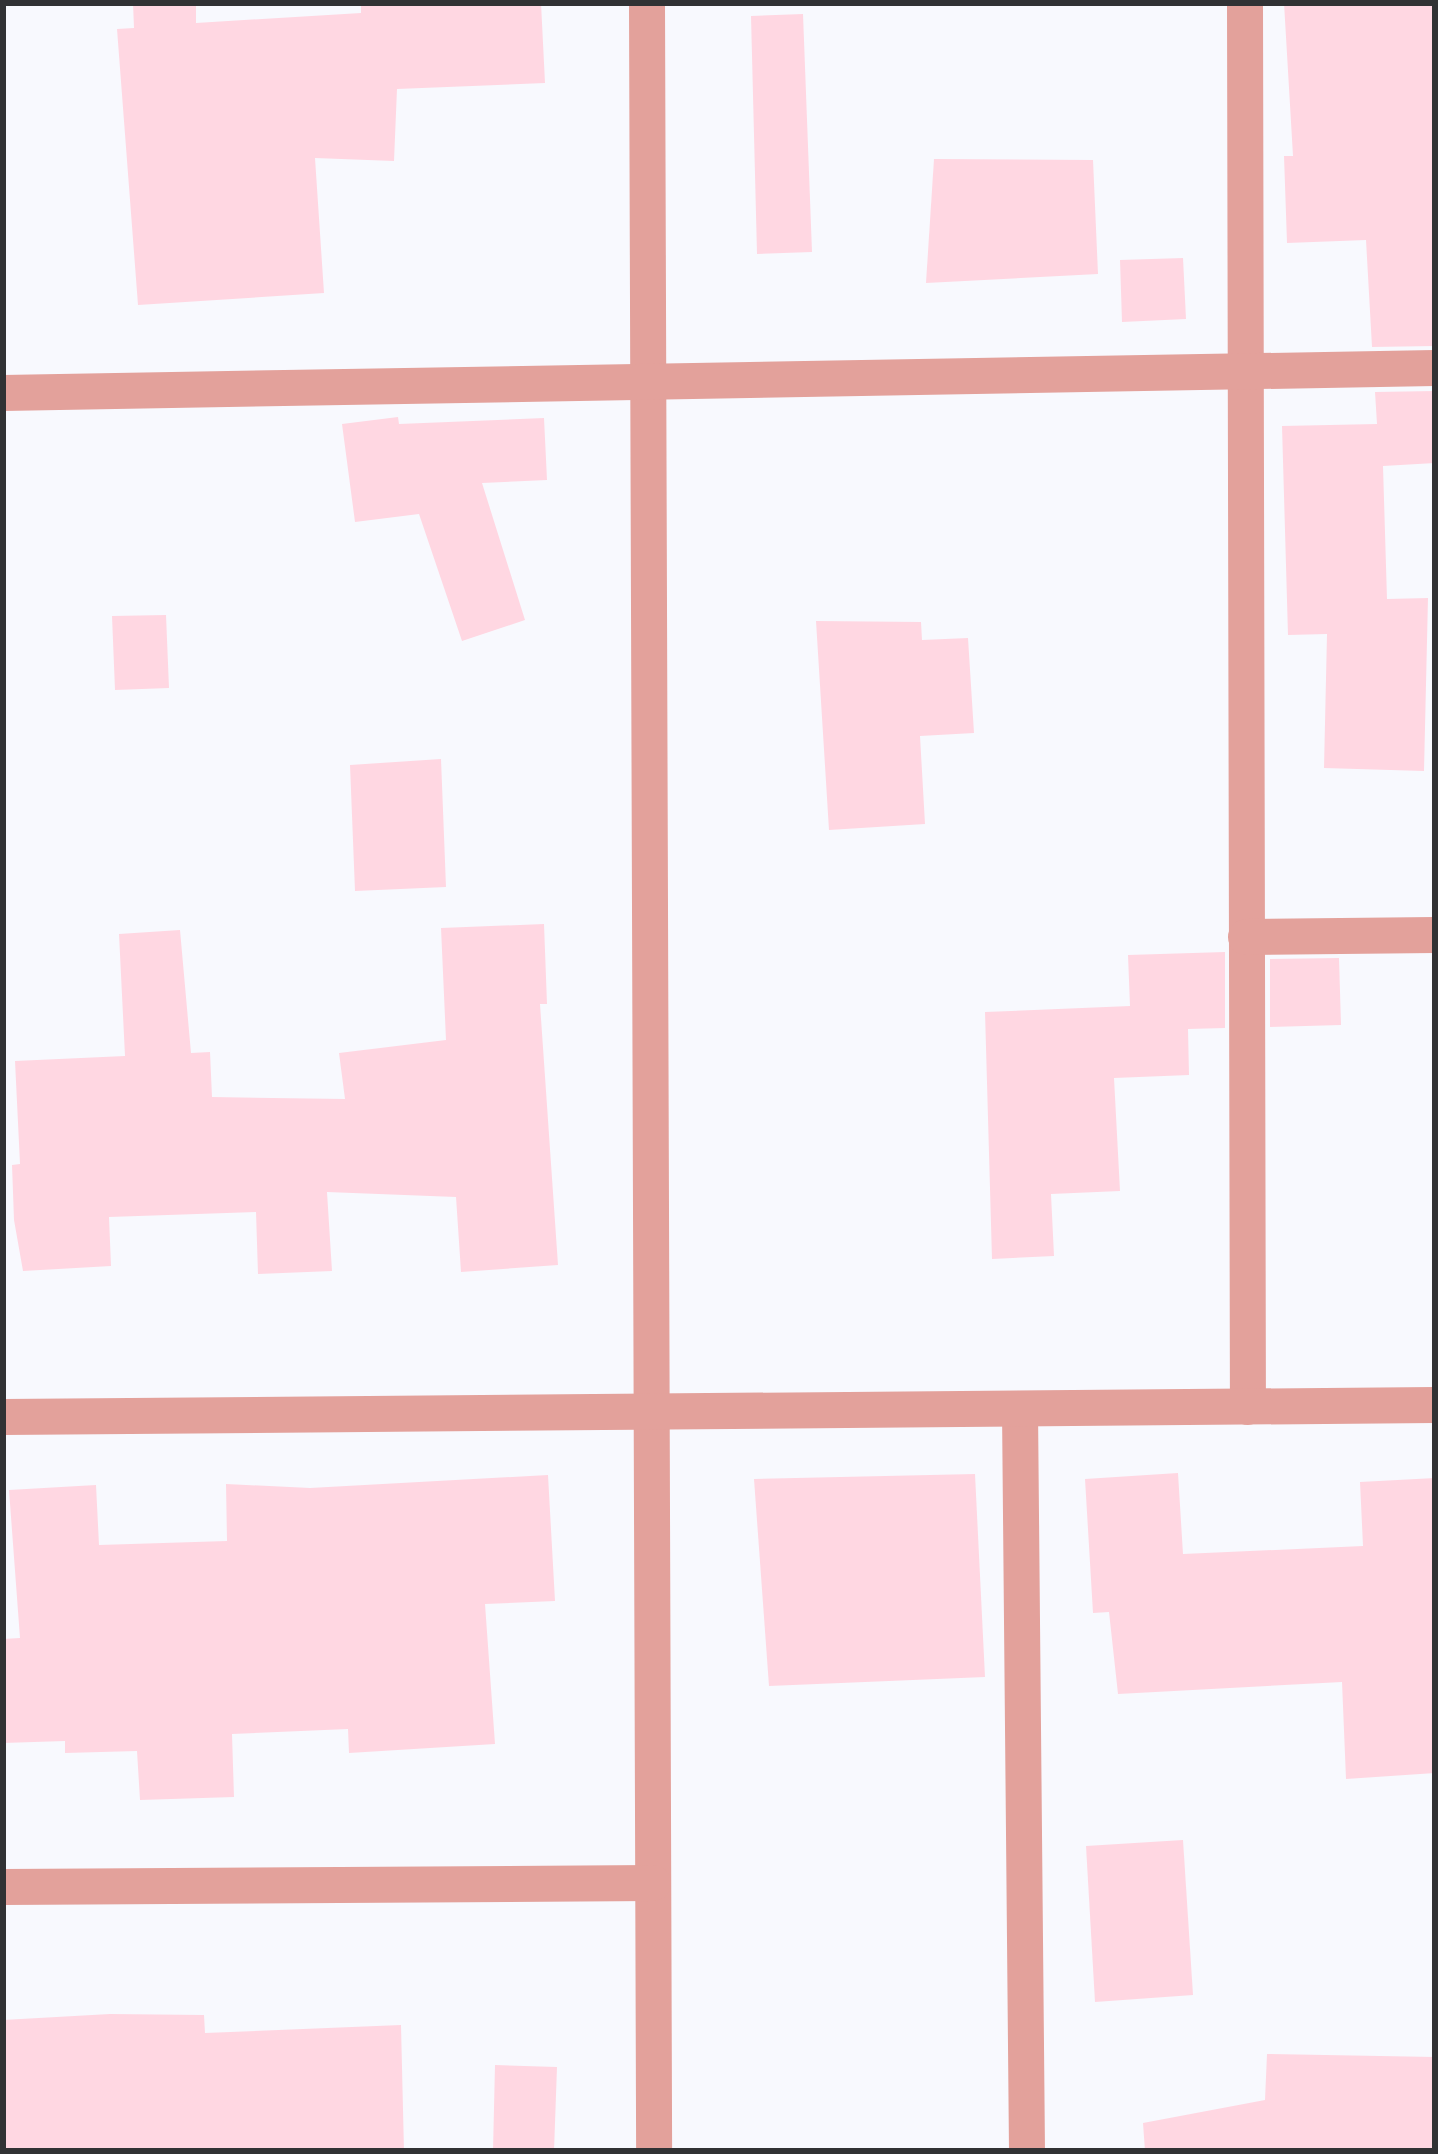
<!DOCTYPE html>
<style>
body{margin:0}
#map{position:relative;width:1438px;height:2154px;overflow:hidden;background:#f8f9fe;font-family:Commissioner,sans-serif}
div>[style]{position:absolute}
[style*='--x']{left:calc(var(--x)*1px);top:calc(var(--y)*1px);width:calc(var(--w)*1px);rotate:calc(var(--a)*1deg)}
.building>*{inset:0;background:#ffd7e2}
.street>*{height:36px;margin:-18px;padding:0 18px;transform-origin:18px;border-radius:18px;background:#e3a19b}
span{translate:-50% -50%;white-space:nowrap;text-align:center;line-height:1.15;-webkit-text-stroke:12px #fff;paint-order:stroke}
.frame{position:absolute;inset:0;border:6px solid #313234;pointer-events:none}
</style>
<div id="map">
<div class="building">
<i style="clip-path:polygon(133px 3px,196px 3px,196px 23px,361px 13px,361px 3px,541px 3px,545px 83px,397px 89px,394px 161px,315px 158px,324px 293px,138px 305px,117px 29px,134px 28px)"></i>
<i style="clip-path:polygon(1284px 3px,1435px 3px,1435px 346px,1372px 347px,1366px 240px,1287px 243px,1284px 156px,1293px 156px)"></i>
<i style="clip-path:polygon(803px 14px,812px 252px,757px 254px,751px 16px)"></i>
<i style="clip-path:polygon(934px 159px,1093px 160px,1098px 274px,926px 283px)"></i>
<i style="clip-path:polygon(1183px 258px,1186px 319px,1122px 322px,1120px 260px)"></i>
<i style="clip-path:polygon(1435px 391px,1435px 463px,1383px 466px,1387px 599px,1428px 598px,1424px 771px,1324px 768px,1327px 634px,1288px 635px,1282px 426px,1377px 424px,1375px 392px)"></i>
<i style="clip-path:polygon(398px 417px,399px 424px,544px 418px,547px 480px,482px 483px,525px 620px,462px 641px,419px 514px,355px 522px,342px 424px)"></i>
<i style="clip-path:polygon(166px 615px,169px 688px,115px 690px,112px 616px)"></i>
<i style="clip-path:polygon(816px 621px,921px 622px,922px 640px,968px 638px,974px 733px,920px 736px,925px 824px,829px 830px)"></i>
<i style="clip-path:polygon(441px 759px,446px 887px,355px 891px,350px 765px)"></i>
<i style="clip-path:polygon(544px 924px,547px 1004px,540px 1004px,558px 1265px,461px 1272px,456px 1197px,327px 1192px,332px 1271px,258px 1274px,256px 1212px,109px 1217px,111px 1266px,23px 1271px,14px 1220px,12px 1165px,20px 1164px,15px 1061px,125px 1056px,119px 934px,180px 930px,191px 1053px,210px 1052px,212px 1097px,345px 1099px,339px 1053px,446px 1040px,441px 928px)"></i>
<i style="clip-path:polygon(1225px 952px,1225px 1028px,1188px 1029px,1189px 1075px,1114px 1078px,1120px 1191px,1051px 1194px,1054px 1256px,992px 1259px,985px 1012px,1130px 1006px,1128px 955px)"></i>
<i style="clip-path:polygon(1339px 958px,1341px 1025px,1270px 1027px,1270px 959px)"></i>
<i style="clip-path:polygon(1178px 1473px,1183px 1554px,1363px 1546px,1360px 1482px,1435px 1478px,1435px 1773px,1346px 1779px,1342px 1682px,1118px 1694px,1109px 1612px,1093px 1613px,1085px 1479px)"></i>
<i style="clip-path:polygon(975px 1474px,985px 1677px,769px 1686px,754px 1479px)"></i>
<i style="clip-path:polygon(548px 1475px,555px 1601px,485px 1604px,495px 1744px,349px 1753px,348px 1729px,232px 1734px,234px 1797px,140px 1800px,137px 1751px,65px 1753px,65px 1741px,3px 1743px,3px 1639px,20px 1638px,9px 1490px,96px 1485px,99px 1545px,227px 1541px,226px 1484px,310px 1488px)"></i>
<i style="clip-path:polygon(1183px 1840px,1193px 1995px,1095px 2002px,1086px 1846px)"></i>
<i style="clip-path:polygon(110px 2014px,204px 2015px,205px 2033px,401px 2025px,404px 2151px,3px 2151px,3px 2020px)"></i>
<i style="clip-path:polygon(1267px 2054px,1435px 2057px,1435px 2151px,1145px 2151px,1143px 2123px,1265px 2100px)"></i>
<i style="clip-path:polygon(495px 2065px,557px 2067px,554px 2151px,493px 2151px)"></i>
</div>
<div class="street">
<i style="--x:647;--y:3;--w:2148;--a:89.81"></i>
<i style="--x:1245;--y:3;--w:1404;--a:89.88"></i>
<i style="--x:3;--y:393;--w:1432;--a:-1"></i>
<i style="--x:1246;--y:937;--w:189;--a:-0.6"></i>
<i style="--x:1020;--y:1409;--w:742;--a:89.46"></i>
<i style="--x:3;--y:1417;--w:1432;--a:-0.48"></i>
<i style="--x:3;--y:1887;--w:650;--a:-0.35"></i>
</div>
<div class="frame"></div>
</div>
